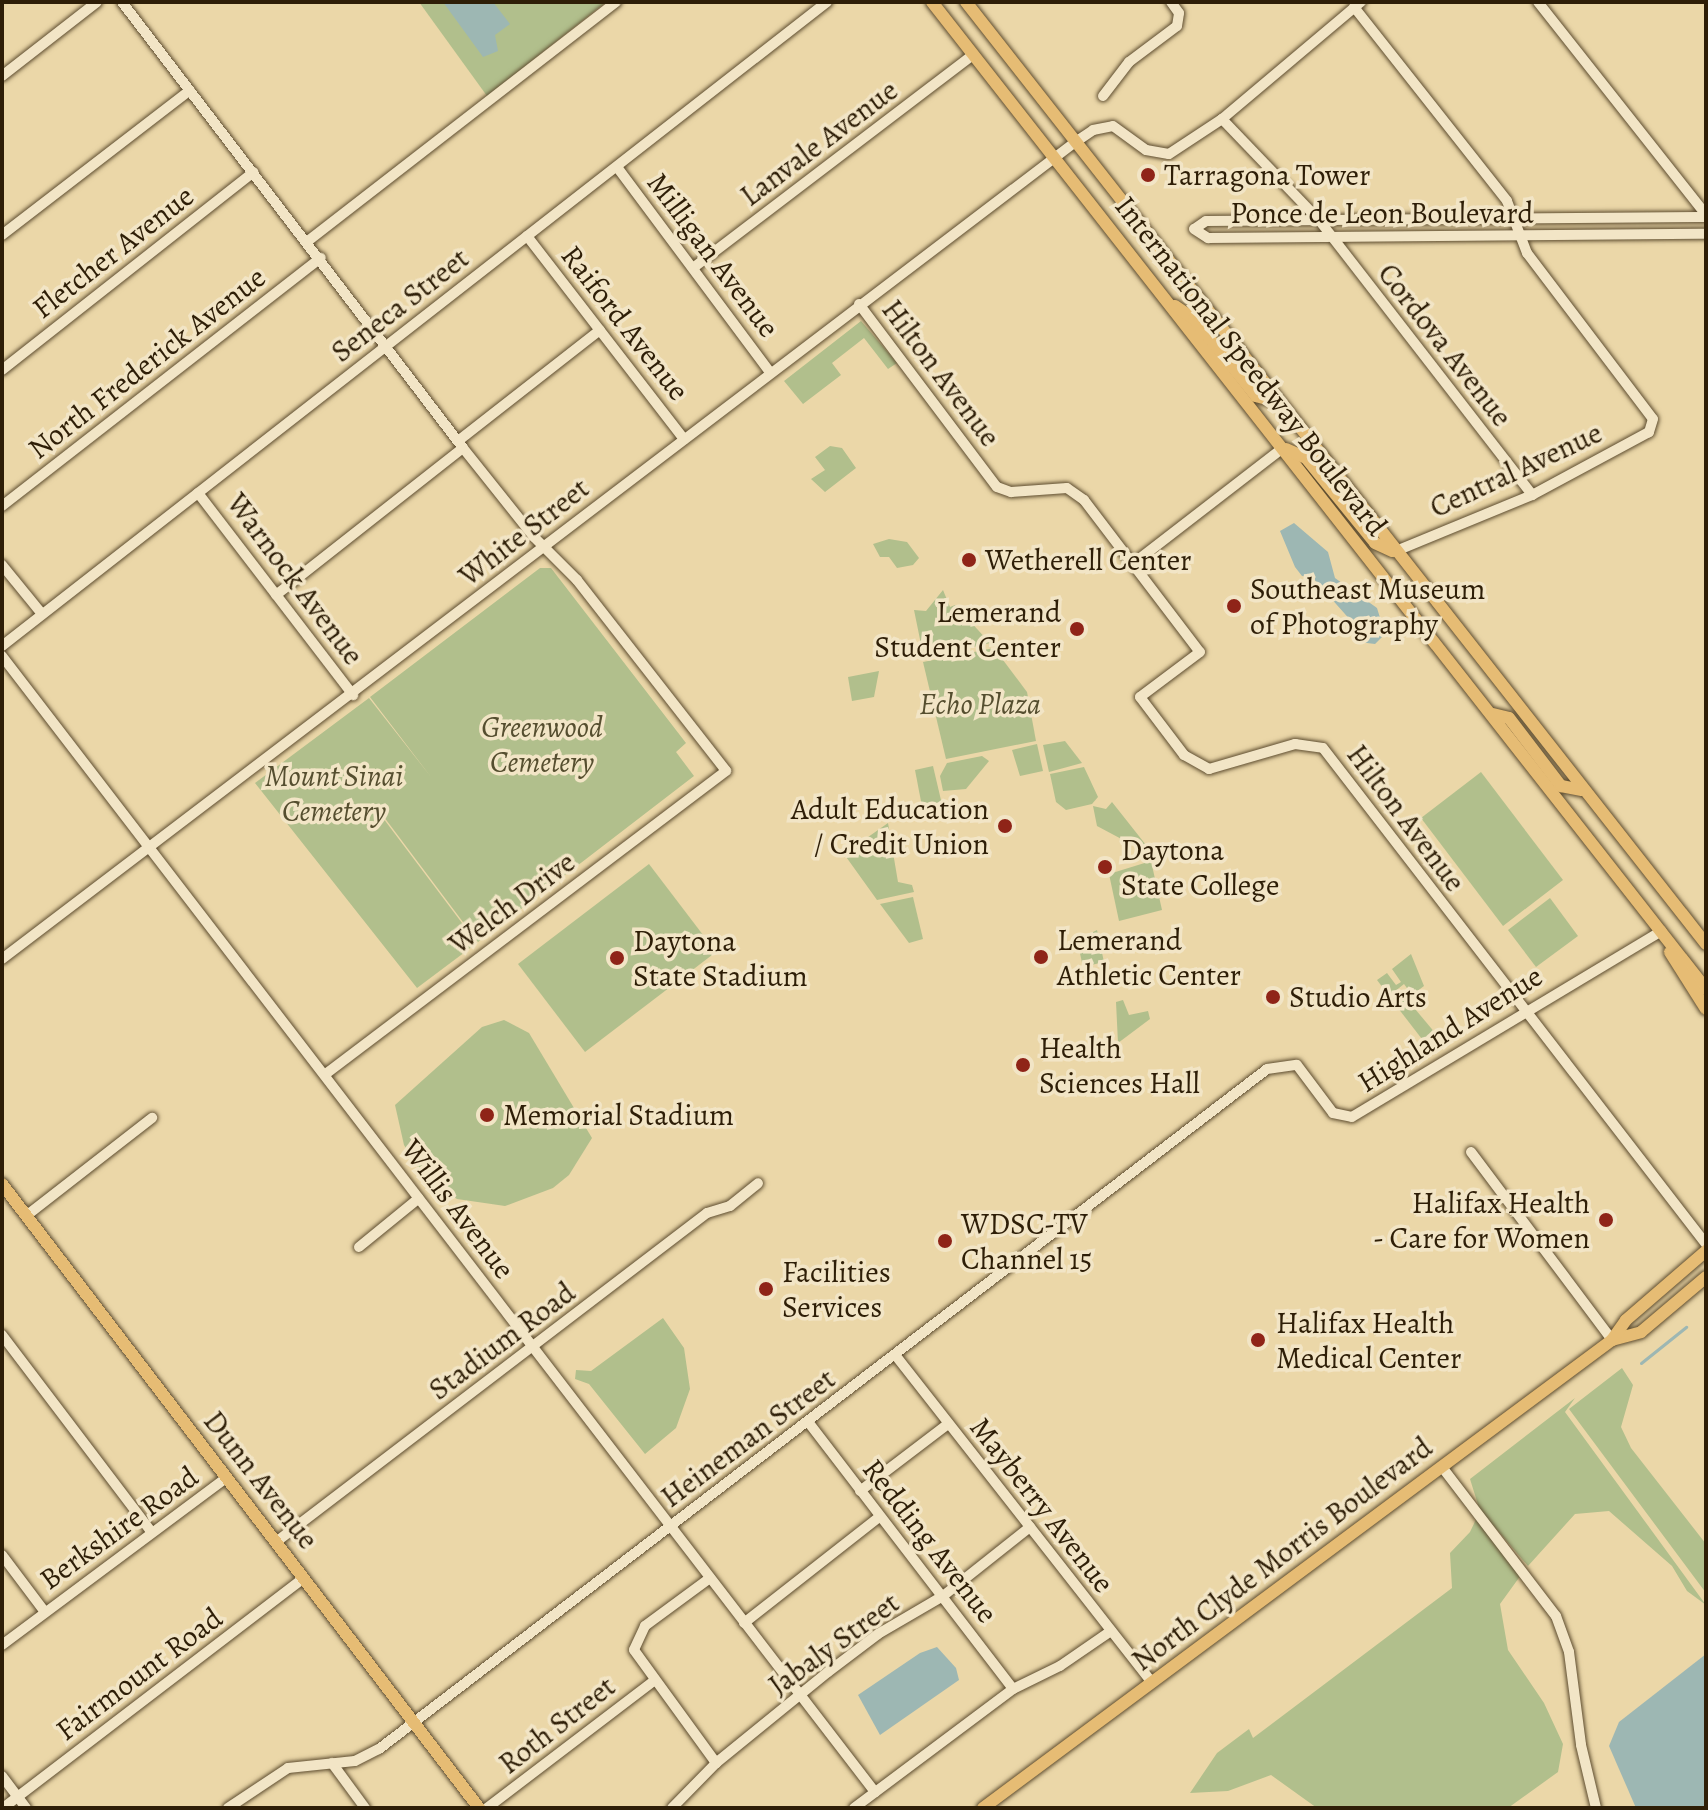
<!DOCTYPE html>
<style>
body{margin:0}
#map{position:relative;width:1708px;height:1810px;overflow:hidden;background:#ebd7a8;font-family:Alegreya,serif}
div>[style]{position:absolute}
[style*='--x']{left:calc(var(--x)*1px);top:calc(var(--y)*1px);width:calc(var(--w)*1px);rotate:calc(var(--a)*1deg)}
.green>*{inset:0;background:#b1bf8c}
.water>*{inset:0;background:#9db7b3}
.stream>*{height:3px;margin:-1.5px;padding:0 1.5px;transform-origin:1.5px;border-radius:1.5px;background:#9db7b3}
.roads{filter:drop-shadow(0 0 2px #5d4c2f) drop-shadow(0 0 2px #5d4c2f)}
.minor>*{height:10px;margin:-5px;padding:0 5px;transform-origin:5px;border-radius:5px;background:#f2e5c6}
.major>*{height:12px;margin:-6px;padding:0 6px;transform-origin:6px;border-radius:6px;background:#e6bc74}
.dots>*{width:22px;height:22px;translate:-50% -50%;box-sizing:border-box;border:4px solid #f2e5c6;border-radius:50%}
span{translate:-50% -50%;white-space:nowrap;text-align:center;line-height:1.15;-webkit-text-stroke:7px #f2e5c6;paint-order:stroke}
.street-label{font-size:30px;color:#2e1e07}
.poi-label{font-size:30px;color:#2e1e07}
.left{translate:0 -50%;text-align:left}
.right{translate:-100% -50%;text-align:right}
.park-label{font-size:30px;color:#554e2f;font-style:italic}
.frame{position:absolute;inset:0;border:4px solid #2e1e07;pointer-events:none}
</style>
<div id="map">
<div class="green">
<i style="clip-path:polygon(419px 2px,606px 2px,487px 96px)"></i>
<i style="clip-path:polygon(861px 321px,897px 363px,888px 369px,864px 338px,832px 363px,841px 375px,803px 404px,784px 381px)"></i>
<i style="clip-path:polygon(830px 446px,842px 448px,856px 468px,825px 492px,811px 479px,825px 470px,815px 457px)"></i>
<i style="clip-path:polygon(889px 539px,907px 542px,919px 558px,913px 565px,897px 568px,889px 557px,880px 557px,873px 544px)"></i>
<i style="clip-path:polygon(540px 568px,551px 568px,686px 743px,676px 752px,694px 776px,478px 942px,384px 817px,408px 795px,383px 818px,477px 943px,417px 988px,255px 783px,369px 698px,431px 777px,370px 697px)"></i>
<i style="clip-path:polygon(943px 590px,950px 607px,955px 605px,990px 643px,924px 659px,914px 610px,926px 611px)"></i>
<i style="clip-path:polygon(994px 648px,1027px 692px,1036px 741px,946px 759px,923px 662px)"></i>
<i style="clip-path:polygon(879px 671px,874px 697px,852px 701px,848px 677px)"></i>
<i style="clip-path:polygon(1065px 741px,1082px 763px,1049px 772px,1043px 745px)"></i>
<i style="clip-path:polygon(1037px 744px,1043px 771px,1020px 776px,1012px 750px)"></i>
<i style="clip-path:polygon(982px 756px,989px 761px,966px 789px,943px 791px,940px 776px,947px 763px)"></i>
<i style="clip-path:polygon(933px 766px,944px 813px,924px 817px,915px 770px)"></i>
<i style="clip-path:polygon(1084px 767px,1098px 797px,1092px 804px,1066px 810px,1056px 802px,1050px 774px)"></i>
<i style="clip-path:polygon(1481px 772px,1563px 880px,1503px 926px,1421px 818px)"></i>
<i style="clip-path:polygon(1112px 802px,1146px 845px,1144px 851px,1097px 826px,1093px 806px,1106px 809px)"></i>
<i style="clip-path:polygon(888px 823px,898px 882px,912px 885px,914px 892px,877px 900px,844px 854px)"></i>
<i style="clip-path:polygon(1151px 861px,1162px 910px,1119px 921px,1109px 874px)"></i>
<i style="clip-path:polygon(649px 864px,716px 952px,585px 1052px,518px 964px)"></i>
<i style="clip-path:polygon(913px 897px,923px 939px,909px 943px,880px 904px)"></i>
<i style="clip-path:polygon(1550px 898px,1578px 936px,1536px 967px,1508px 930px)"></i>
<i style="clip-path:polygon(1097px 930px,1104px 962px,1083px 967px,1077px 940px)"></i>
<i style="clip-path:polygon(1411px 954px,1424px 986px,1412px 995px,1404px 984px,1389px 996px,1377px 980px,1387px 973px,1396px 985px,1401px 982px,1392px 969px)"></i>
<i style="clip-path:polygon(1400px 991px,1436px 1034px,1425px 1043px,1391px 999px)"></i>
<i style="clip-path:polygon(1123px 1000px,1129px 1015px,1148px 1011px,1150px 1019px,1118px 1043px,1116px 1002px)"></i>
<i style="clip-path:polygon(504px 1020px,529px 1033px,592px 1138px,569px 1175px,553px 1188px,505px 1206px,457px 1199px,424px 1177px,404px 1145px,395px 1105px,482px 1027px)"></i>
<i style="clip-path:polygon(663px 1318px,684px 1348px,690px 1389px,676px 1428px,645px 1454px,589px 1384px,575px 1379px,576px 1370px,591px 1371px)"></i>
<i style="clip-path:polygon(1622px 1368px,1633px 1385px,1621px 1427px,1631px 1448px,1706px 1544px,1706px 1593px,1569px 1409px)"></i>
<i style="clip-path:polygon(1575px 1398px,1565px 1412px,1706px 1605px,1687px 1591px,1672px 1566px,1609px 1511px,1575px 1514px,1528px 1566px,1493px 1525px,1484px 1530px,1521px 1575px,1500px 1604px,1508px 1650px,1544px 1703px,1563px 1744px,1558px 1772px,1508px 1808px,1317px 1808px,1271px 1775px,1228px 1791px,1190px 1793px,1217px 1753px,1249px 1729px,1253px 1738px,1452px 1588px,1450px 1553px,1470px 1532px,1480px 1511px,1470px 1479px)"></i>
</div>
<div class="water">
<i style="clip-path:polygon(443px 2px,493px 2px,510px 24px,495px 35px,498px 51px,483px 57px)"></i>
<i style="clip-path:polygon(1294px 523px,1328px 552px,1335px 578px,1377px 608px,1385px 634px,1375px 644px,1359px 642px,1353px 623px,1312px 577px,1302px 576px,1295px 567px,1280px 531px)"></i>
<i style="clip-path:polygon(937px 1647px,956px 1668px,959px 1680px,880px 1735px,858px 1695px,920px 1653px)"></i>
<i style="clip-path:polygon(1706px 1654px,1706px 1808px,1636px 1808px,1609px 1746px,1619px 1722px)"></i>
</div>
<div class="stream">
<i style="--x:1641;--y:1363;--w:58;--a:-38.7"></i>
</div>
<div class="roads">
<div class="minor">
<i style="--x:122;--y:2;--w:561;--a:52.6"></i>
<i style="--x:463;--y:448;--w:114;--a:51.4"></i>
<i style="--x:534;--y:537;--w:61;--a:45"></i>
<i style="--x:577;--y:580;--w:242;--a:52"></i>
<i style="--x:726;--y:771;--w:500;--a:142.88"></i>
<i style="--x:1538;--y:2;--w:271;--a:51.7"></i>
<i style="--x:1354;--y:7;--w:247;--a:51.7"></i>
<i style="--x:1507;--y:201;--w:56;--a:69"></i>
<i style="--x:1527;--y:253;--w:208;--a:52.8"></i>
<i style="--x:1653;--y:419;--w:14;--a:107"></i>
<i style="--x:1649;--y:432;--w:133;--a:151.7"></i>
<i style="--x:1532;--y:495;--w:149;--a:157.6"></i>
<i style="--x:2;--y:76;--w:120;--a:-37.9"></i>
<i style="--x:1103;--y:96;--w:43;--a:-52.6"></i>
<i style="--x:1129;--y:62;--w:60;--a:-36.9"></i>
<i style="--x:1177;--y:26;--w:13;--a:-81"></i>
<i style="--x:1179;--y:13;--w:14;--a:-126"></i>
<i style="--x:1222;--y:119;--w:140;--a:46.2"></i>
<i style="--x:1319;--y:220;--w:348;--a:52.2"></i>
<i style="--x:617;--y:167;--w:256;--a:53.3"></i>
<i style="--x:1706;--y:217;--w:500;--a:179.54"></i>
<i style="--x:1206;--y:221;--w:14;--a:146"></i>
<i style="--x:1194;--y:229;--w:17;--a:33"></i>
<i style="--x:1208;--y:238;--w:498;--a:-0.5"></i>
<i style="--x:2;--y:235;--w:237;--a:-37.6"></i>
<i style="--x:527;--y:236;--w:257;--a:52.3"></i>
<i style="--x:308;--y:241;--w:390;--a:-37.8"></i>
<i style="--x:693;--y:268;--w:352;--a:-37.3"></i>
<i style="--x:859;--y:304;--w:229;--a:53"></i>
<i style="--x:997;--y:487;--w:15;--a:20"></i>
<i style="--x:1011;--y:492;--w:56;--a:-4.1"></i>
<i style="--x:1067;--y:488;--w:21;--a:35"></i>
<i style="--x:1084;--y:500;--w:191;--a:52.7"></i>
<i style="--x:1200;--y:652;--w:75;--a:143.1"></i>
<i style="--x:1140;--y:697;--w:73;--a:52.8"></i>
<i style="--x:1184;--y:755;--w:29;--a:29"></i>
<i style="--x:1209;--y:769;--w:90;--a:-16.2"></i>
<i style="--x:1295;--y:744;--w:28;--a:8"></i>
<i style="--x:1323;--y:748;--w:627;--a:52.33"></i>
<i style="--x:2;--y:370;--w:320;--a:-38.2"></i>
<i style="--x:458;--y:441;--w:180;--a:-38"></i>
<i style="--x:198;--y:493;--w:255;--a:52.5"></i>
<i style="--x:2;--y:506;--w:404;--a:-37.9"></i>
<i style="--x:1134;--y:563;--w:188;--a:-37.7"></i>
<i style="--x:2;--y:565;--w:63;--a:50.8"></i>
<i style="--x:276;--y:595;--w:238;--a:-38.2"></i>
<i style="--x:2;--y:646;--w:1047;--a:-37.98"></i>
<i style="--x:2;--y:656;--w:1433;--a:52.46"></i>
<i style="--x:2;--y:959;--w:1347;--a:-37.28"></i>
<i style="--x:1074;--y:143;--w:23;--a:-34"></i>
<i style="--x:1093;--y:130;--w:20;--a:-11"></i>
<i style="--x:1113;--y:126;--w:41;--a:36"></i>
<i style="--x:1146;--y:150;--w:23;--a:10"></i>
<i style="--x:1169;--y:154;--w:64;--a:-33.4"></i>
<i style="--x:1222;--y:119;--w:182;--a:-40.1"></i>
<i style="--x:1471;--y:1152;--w:235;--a:53.1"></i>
<i style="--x:26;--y:1216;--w:160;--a:-37.9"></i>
<i style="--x:359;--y:1247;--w:77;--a:-39.2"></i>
<i style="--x:2;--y:1335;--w:246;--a:52.8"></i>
<i style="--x:896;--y:1356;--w:415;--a:51.9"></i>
<i style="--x:809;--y:1423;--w:335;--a:52.5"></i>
<i style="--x:1442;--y:1467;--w:188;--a:52.6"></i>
<i style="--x:1556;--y:1616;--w:38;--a:70"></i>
<i style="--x:1569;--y:1652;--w:94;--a:82.6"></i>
<i style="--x:1581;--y:1745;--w:65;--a:76.6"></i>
<i style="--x:860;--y:1491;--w:111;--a:-37.3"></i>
<i style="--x:276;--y:1542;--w:542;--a:-37.36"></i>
<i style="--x:707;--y:1213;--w:24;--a:-17"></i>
<i style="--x:730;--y:1206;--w:36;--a:-39"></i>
<i style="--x:2;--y:1555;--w:71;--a:53"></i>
<i style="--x:710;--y:1578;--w:81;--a:143.6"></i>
<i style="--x:645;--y:1626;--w:26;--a:115"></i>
<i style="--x:634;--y:1650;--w:140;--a:54"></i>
<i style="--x:744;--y:1623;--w:172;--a:-38.1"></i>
<i style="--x:2;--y:1645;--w:279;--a:-36.7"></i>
<i style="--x:332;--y:1763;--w:56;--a:53.7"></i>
<i style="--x:2;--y:1776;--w:40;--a:53"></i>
<i style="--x:3;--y:1808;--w:379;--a:-37.4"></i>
<i style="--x:228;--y:1808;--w:72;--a:-33.7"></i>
<i style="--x:288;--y:1768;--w:67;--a:-6"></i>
<i style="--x:355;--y:1761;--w:27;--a:-27"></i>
<i style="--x:379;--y:1749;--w:1118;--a:-37.44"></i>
<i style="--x:1267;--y:1069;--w:30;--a:-8"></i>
<i style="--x:1297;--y:1065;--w:60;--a:53.1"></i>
<i style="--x:1333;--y:1113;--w:19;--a:12"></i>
<i style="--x:1352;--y:1117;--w:361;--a:-31"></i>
<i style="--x:487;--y:1808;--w:211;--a:-37.3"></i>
<i style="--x:672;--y:1808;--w:63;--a:-45.6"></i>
<i style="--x:716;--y:1763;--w:144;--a:-39.1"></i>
<i style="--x:828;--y:1672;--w:63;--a:-37.2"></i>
<i style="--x:878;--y:1634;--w:75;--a:-30.3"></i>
<i style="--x:943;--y:1596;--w:111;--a:-38.4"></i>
<i style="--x:854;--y:1808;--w:199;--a:-36.8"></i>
<i style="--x:1013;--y:1689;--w:52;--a:-26.1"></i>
<i style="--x:1060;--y:1666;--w:62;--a:-34.5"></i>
</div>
<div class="major">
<i style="--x:932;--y:2;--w:1254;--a:51.9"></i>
<i style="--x:966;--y:2;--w:1198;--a:51.85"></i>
<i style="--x:1175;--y:306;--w:23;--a:34"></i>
<i style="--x:1194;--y:319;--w:99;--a:51.2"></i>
<i style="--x:1256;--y:396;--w:22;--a:16"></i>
<i style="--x:1286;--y:449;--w:22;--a:24"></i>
<i style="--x:1306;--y:458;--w:109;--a:50.9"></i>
<i style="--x:1375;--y:543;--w:19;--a:25"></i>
<i style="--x:1493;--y:714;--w:16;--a:14"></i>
<i style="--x:1509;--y:718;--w:86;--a:52.6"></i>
<i style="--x:1561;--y:786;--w:21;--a:11"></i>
<i style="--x:1670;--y:952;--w:67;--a:57.7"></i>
<i style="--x:2;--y:1184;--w:785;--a:52.6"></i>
<i style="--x:1612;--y:1340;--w:30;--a:-15"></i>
<i style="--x:1641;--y:1332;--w:85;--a:-40.2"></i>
<i style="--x:983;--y:1808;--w:784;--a:-36.65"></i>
<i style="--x:1612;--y:1340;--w:24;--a:-55"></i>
<i style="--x:1626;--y:1320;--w:106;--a:-40.8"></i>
</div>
</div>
<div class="dots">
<i style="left:1148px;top:175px;background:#8f2418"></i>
<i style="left:969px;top:560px;background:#8f2418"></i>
<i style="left:1234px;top:606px;background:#8f2418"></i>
<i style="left:1077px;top:629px;background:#8f2418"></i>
<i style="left:1005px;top:826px;background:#8f2418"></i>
<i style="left:1105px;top:867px;background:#8f2418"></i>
<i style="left:1041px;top:957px;background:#8f2418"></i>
<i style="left:617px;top:958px;background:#8f2418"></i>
<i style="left:1273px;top:997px;background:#8f2418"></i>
<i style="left:1023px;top:1065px;background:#8f2418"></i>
<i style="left:487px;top:1115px;background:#8f2418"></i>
<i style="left:1606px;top:1220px;background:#8f2418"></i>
<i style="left:945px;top:1241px;background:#8f2418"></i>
<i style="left:766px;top:1289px;background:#8f2418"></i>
<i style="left:1258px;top:1340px;background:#8f2418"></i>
</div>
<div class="street-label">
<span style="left:819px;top:143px;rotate:-37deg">Lanvale Avenue</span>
<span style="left:1382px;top:213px">Ponce de Leon Boulevard</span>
<span style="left:113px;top:252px;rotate:-38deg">Fletcher Avenue</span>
<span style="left:713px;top:255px;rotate:53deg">Milligan Avenue</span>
<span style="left:400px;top:305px;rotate:-38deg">Seneca Street</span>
<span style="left:625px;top:323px;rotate:52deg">Raiford Avenue</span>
<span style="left:1445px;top:345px;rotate:52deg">Cordova Avenue</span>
<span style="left:147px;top:363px;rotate:-38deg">North Frederick Avenue</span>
<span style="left:1251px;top:366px;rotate:52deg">International Speedway Boulevard</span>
<span style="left:941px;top:373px;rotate:53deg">Hilton Avenue</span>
<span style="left:1516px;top:470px;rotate:-25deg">Central Avenue</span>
<span style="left:524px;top:532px;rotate:-38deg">White Street</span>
<span style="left:295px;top:579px;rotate:53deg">Warnock Avenue</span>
<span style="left:1406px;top:818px;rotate:53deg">Hilton Avenue</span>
<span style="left:512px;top:903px;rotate:-37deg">Welch Drive</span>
<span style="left:1450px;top:1029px;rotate:-32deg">Highland Avenue</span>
<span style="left:458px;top:1209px;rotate:53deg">Willis Avenue</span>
<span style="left:502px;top:1341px;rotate:-37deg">Stadium Road</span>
<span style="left:748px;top:1438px;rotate:-37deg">Heineman Street</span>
<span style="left:261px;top:1480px;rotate:52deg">Dunn Avenue</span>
<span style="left:1042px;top:1505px;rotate:52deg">Mayberry Avenue</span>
<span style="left:119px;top:1528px;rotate:-36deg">Berkshire Road</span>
<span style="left:930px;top:1541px;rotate:52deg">Redding Avenue</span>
<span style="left:1282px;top:1554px;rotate:-37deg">North Clyde Morris Boulevard</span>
<span style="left:834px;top:1644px;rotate:-36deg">Jabaly Street</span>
<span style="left:139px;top:1674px;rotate:-37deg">Fairmount Road</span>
<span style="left:557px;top:1725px;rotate:-38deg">Roth Street</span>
</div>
<div class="poi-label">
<span class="left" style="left:1164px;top:175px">Tarragona Tower</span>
<span class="left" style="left:985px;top:560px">Wetherell Center</span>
<span class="left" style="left:1250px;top:606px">Southeast Museum<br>of Photography</span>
<span class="right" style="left:1061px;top:629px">Lemerand<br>Student Center</span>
<span class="right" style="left:989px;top:826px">Adult Education<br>/ Credit Union</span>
<span class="left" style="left:1121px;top:867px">Daytona<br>State College</span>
<span class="left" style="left:1057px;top:957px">Lemerand<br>Athletic Center</span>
<span class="left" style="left:633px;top:958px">Daytona<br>State Stadium</span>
<span class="left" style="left:1289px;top:997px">Studio Arts</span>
<span class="left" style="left:1039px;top:1065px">Health<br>Sciences Hall</span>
<span class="left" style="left:503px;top:1115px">Memorial Stadium</span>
<span class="right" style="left:1590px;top:1220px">Halifax Health<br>- Care for Women</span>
<span class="left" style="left:961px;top:1241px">WDSC-TV<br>Channel 15</span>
<span class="left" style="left:782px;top:1289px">Facilities<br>Services</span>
<span class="left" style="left:1276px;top:1340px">Halifax Health<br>Medical Center</span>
</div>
<div class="park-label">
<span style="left:980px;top:704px">Echo Plaza</span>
<span style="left:542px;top:744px">Greenwood<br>Cemetery</span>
<span style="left:334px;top:793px">Mount Sinai<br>Cemetery</span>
</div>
<div class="frame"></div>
</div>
